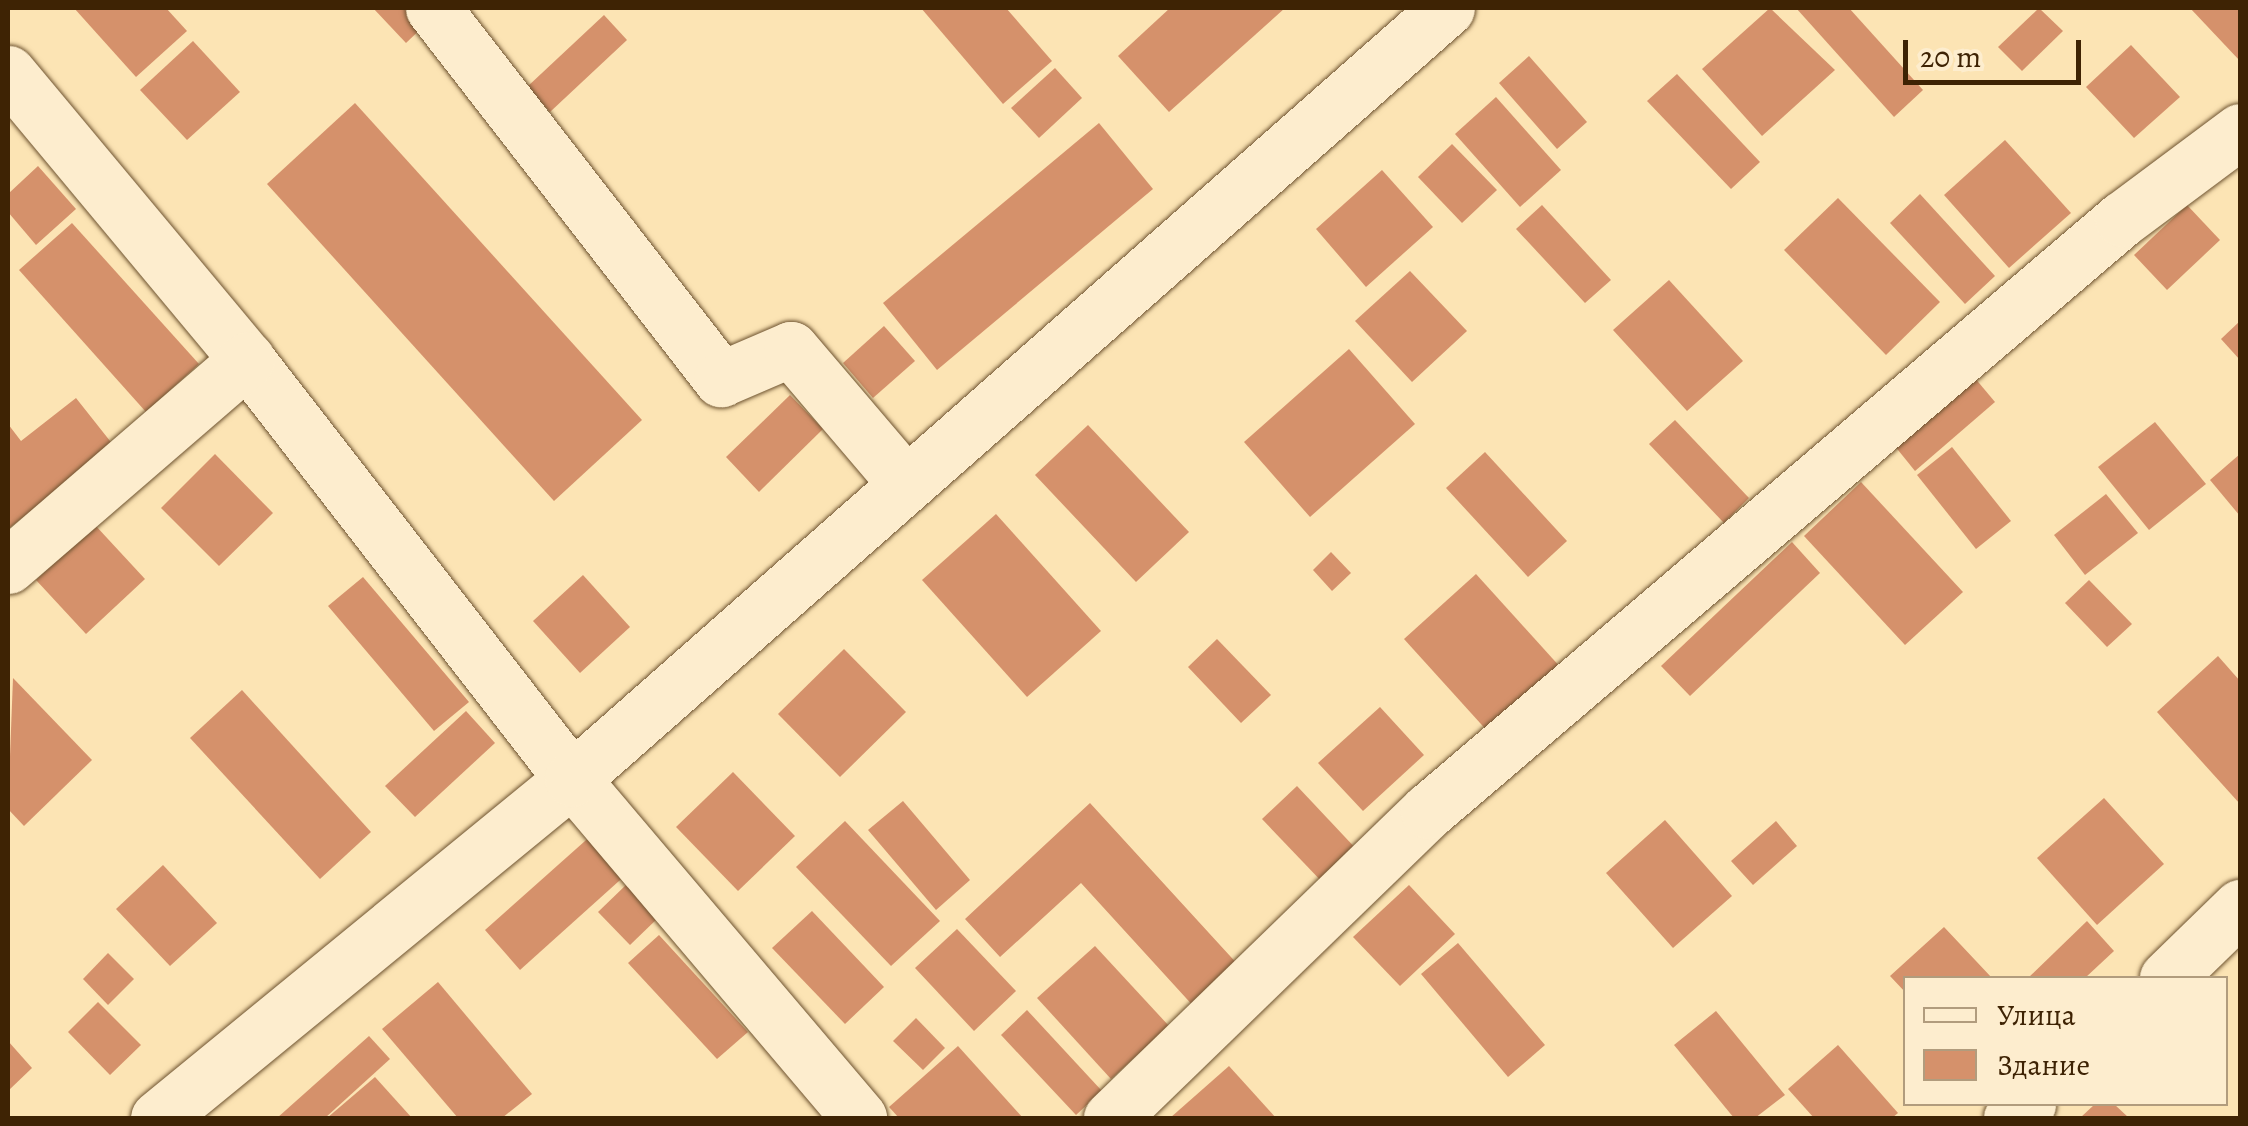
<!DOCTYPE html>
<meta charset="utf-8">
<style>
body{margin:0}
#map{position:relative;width:2248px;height:1126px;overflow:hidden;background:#fce4b4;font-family:Alegreya,serif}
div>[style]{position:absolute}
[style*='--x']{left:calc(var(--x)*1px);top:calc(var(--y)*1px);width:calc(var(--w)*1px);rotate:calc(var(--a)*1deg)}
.building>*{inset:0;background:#d5916b}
.roads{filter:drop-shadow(0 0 2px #6e5330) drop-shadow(0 0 2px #6e5330)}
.minor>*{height:55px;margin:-27.5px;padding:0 27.5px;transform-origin:27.5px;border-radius:27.5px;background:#fdedce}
span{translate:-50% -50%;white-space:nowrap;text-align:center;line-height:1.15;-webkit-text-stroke:9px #fdedce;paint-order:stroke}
.frame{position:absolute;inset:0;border:10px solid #3e2304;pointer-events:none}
.legend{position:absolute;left:1903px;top:976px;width:325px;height:130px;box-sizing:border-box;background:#fdedce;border:2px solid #b19c7d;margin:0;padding:12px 18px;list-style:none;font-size:30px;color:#3e2304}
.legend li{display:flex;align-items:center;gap:20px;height:50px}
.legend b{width:50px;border:2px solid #b19c7d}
.scale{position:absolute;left:1903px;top:40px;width:178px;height:45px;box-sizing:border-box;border:5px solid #3e2304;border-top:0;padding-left:12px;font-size:30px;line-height:35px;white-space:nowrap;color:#3e2304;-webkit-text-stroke:8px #fdedce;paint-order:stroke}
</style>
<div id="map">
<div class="building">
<i style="clip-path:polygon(74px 8px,166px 8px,187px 31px,136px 77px)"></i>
<i style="clip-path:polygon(373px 8px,412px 8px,427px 23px,406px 43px)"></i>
<i style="clip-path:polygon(921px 8px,1006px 8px,1052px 61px,1003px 104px)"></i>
<i style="clip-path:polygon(1170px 8px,1285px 8px,1169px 112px,1118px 56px)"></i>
<i style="clip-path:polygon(1770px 8px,1835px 70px,1762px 136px,1702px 69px)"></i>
<i style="clip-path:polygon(1796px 8px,1849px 8px,1923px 90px,1894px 117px)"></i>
<i style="clip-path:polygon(2039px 8px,2063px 31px,2022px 71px,1998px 47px)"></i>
<i style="clip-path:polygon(2190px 8px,2240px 8px,2240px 61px)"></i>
<i style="clip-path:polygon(604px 15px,627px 40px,550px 112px,527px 87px)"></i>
<i style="clip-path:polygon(193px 41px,240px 92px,187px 140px,140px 90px)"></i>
<i style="clip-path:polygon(2131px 45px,2180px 97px,2134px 138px,2086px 87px)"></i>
<i style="clip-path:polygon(1529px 56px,1587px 122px,1557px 149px,1499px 83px)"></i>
<i style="clip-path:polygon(1055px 68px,1082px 98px,1039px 138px,1011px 108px)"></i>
<i style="clip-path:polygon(1677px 74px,1760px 162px,1731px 189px,1647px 101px)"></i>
<i style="clip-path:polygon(1496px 97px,1561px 170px,1520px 207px,1455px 134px)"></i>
<i style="clip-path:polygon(355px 103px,642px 420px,554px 501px,267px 184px)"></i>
<i style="clip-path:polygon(1099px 123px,1153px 189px,937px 370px,883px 303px)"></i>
<i style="clip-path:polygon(2005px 140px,2071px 213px,2009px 268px,1944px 195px)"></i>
<i style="clip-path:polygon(1452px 144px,1497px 190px,1462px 223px,1418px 177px)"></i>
<i style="clip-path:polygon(38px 166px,76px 209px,36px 245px,8px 212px,8px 194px)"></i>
<i style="clip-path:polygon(1382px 170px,1433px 227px,1366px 287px,1316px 229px)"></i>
<i style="clip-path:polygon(1920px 194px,1995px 276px,1965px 304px,1890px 223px)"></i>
<i style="clip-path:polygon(1838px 198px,1940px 302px,1886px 355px,1784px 250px)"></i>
<i style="clip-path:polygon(1542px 205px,1611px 280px,1585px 303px,1516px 229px)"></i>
<i style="clip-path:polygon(2187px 205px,2220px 240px,2167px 290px,2134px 255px)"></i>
<i style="clip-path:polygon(72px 223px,199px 364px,146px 412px,19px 270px)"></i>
<i style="clip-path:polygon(1410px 271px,1467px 331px,1412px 382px,1355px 321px)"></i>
<i style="clip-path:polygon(1669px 280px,1743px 361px,1687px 411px,1613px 330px)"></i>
<i style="clip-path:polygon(2240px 321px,2240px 360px,2221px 339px)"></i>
<i style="clip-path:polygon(884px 326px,915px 361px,873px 398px,843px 363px)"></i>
<i style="clip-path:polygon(1349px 349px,1415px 424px,1310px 517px,1244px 442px)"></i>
<i style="clip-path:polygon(1974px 377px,1995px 402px,1915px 471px,1894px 445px)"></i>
<i style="clip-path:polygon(790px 395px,823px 429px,759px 492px,726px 457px)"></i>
<i style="clip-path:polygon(76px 398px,114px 446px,8px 529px,8px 424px,21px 441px)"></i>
<i style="clip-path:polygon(1675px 420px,1749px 498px,1724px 523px,1649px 444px)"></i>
<i style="clip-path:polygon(2155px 422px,2206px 484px,2149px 530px,2098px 467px)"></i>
<i style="clip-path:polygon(1088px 425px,1189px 532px,1136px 582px,1035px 475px)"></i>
<i style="clip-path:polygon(1952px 447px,2011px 521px,1976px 549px,1917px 475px)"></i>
<i style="clip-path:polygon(1485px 452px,1567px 541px,1528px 577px,1446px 488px)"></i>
<i style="clip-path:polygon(215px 454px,273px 513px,219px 566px,161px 508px)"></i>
<i style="clip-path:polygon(2240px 454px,2240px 516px,2210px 480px)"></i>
<i style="clip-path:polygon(1861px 482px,1963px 592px,1905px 645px,1804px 536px)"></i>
<i style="clip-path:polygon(2106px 494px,2138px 533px,2085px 575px,2054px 535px)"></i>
<i style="clip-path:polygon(996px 514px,1101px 631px,1027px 697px,922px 580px)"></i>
<i style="clip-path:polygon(95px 525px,145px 579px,86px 634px,36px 580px)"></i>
<i style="clip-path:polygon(1792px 542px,1820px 573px,1690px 696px,1661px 666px)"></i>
<i style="clip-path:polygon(1331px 552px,1351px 573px,1332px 591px,1313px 570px)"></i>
<i style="clip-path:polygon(1476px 574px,1562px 669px,1490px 734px,1404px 639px)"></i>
<i style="clip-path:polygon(583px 575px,630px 627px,580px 673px,533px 621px)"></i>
<i style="clip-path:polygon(363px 577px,469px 702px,434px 731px,328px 606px)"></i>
<i style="clip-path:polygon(2089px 580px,2132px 624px,2107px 647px,2065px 603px)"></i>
<i style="clip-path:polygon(1217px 639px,1271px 695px,1241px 723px,1188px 667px)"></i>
<i style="clip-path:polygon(844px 649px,906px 712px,840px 777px,778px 714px)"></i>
<i style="clip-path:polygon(2218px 656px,2240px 681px,2240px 804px,2157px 712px)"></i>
<i style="clip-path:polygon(13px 678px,92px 760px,24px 826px,8px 809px)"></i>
<i style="clip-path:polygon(242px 690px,371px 832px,320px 879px,190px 738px)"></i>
<i style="clip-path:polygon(1380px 707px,1424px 755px,1363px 811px,1318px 763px)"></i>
<i style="clip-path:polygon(466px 711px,495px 743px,415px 817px,385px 786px)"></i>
<i style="clip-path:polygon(733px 772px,795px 836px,738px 891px,676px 827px)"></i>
<i style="clip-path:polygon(1297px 786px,1360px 853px,1325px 885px,1262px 819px)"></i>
<i style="clip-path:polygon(2104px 798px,2164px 864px,2097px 925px,2037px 858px)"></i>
<i style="clip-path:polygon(903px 801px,970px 880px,936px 910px,868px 830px)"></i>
<i style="clip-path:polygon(1090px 803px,1241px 968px,1196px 1009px,1081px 883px,1000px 957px,965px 919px)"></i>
<i style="clip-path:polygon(1665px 820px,1732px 896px,1673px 948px,1606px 873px)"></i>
<i style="clip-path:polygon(845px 821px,940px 921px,891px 966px,796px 867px)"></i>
<i style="clip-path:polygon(1776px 821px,1797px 846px,1753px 885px,1731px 861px)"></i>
<i style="clip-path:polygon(594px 833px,629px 872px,520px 970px,485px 930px)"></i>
<i style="clip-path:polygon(163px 865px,217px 923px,170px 966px,116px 909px)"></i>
<i style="clip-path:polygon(627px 884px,659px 917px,630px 945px,598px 912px)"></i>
<i style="clip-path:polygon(1409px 885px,1455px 934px,1400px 986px,1353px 937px)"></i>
<i style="clip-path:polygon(812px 911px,884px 987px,845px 1024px,772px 948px)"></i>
<i style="clip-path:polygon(2087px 921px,2114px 951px,2085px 978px,2028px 978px)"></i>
<i style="clip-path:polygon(1944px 927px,1992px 978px,1906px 978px,1906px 993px,1890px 976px)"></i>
<i style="clip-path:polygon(957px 929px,1016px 991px,974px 1031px,915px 968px)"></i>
<i style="clip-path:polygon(659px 935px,748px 1032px,717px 1059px,628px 963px)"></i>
<i style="clip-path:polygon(1458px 943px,1545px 1045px,1508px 1077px,1421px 974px)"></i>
<i style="clip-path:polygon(1095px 946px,1169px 1026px,1111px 1079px,1037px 998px)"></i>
<i style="clip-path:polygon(108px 953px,134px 979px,108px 1005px,83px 979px)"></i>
<i style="clip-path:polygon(438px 982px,532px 1094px,502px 1118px,458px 1118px,382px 1029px)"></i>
<i style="clip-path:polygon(98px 1002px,141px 1045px,110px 1075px,68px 1032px)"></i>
<i style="clip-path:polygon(1027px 1010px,1102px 1091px,1076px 1115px,1001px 1035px)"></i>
<i style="clip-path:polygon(1716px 1011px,1785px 1095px,1755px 1118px,1734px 1118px,1674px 1045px)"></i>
<i style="clip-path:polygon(916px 1018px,945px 1048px,923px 1070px,893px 1041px)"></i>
<i style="clip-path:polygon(369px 1036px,390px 1059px,325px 1118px,277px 1118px)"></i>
<i style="clip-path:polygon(8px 1041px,32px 1068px,8px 1091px)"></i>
<i style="clip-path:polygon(1838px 1045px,1898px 1113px,1892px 1118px,1814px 1118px,1788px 1089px)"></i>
<i style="clip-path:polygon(958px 1046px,1023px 1118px,899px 1118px,889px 1107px)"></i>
<i style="clip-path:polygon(1229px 1066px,1276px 1118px,1170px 1118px)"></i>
<i style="clip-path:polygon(375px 1077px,412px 1118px,327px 1118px)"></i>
<i style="clip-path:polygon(2095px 1104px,2114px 1104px,2129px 1118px,2080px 1118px)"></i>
</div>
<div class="roads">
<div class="minor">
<i style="--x:433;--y:8;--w:470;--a:52.2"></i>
<i style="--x:721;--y:379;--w:76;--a:-23.2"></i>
<i style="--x:791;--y:349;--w:177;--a:49.6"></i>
<i style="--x:8;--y:73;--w:373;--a:50.2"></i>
<i style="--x:247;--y:360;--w:530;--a:52.2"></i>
<i style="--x:572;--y:779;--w:444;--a:49.7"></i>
<i style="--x:8;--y:566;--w:316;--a:-40.8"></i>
<i style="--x:2167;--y:978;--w:102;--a:-44.2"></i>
<i style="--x:158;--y:1118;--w:535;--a:-39.31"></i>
<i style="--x:572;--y:779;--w:1166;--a:-41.38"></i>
<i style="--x:1111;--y:1118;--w:441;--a:-44.1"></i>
<i style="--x:1428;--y:811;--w:912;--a:-40.47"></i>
<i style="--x:2122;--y:219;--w:147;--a:-36.7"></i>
<i style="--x:2011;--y:1118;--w:22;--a:-39"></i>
</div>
</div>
<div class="frame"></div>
<ul class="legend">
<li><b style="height:12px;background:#fdedce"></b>Улица</li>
<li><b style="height:28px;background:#d5916b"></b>Здание</li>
</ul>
<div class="scale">20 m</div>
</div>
